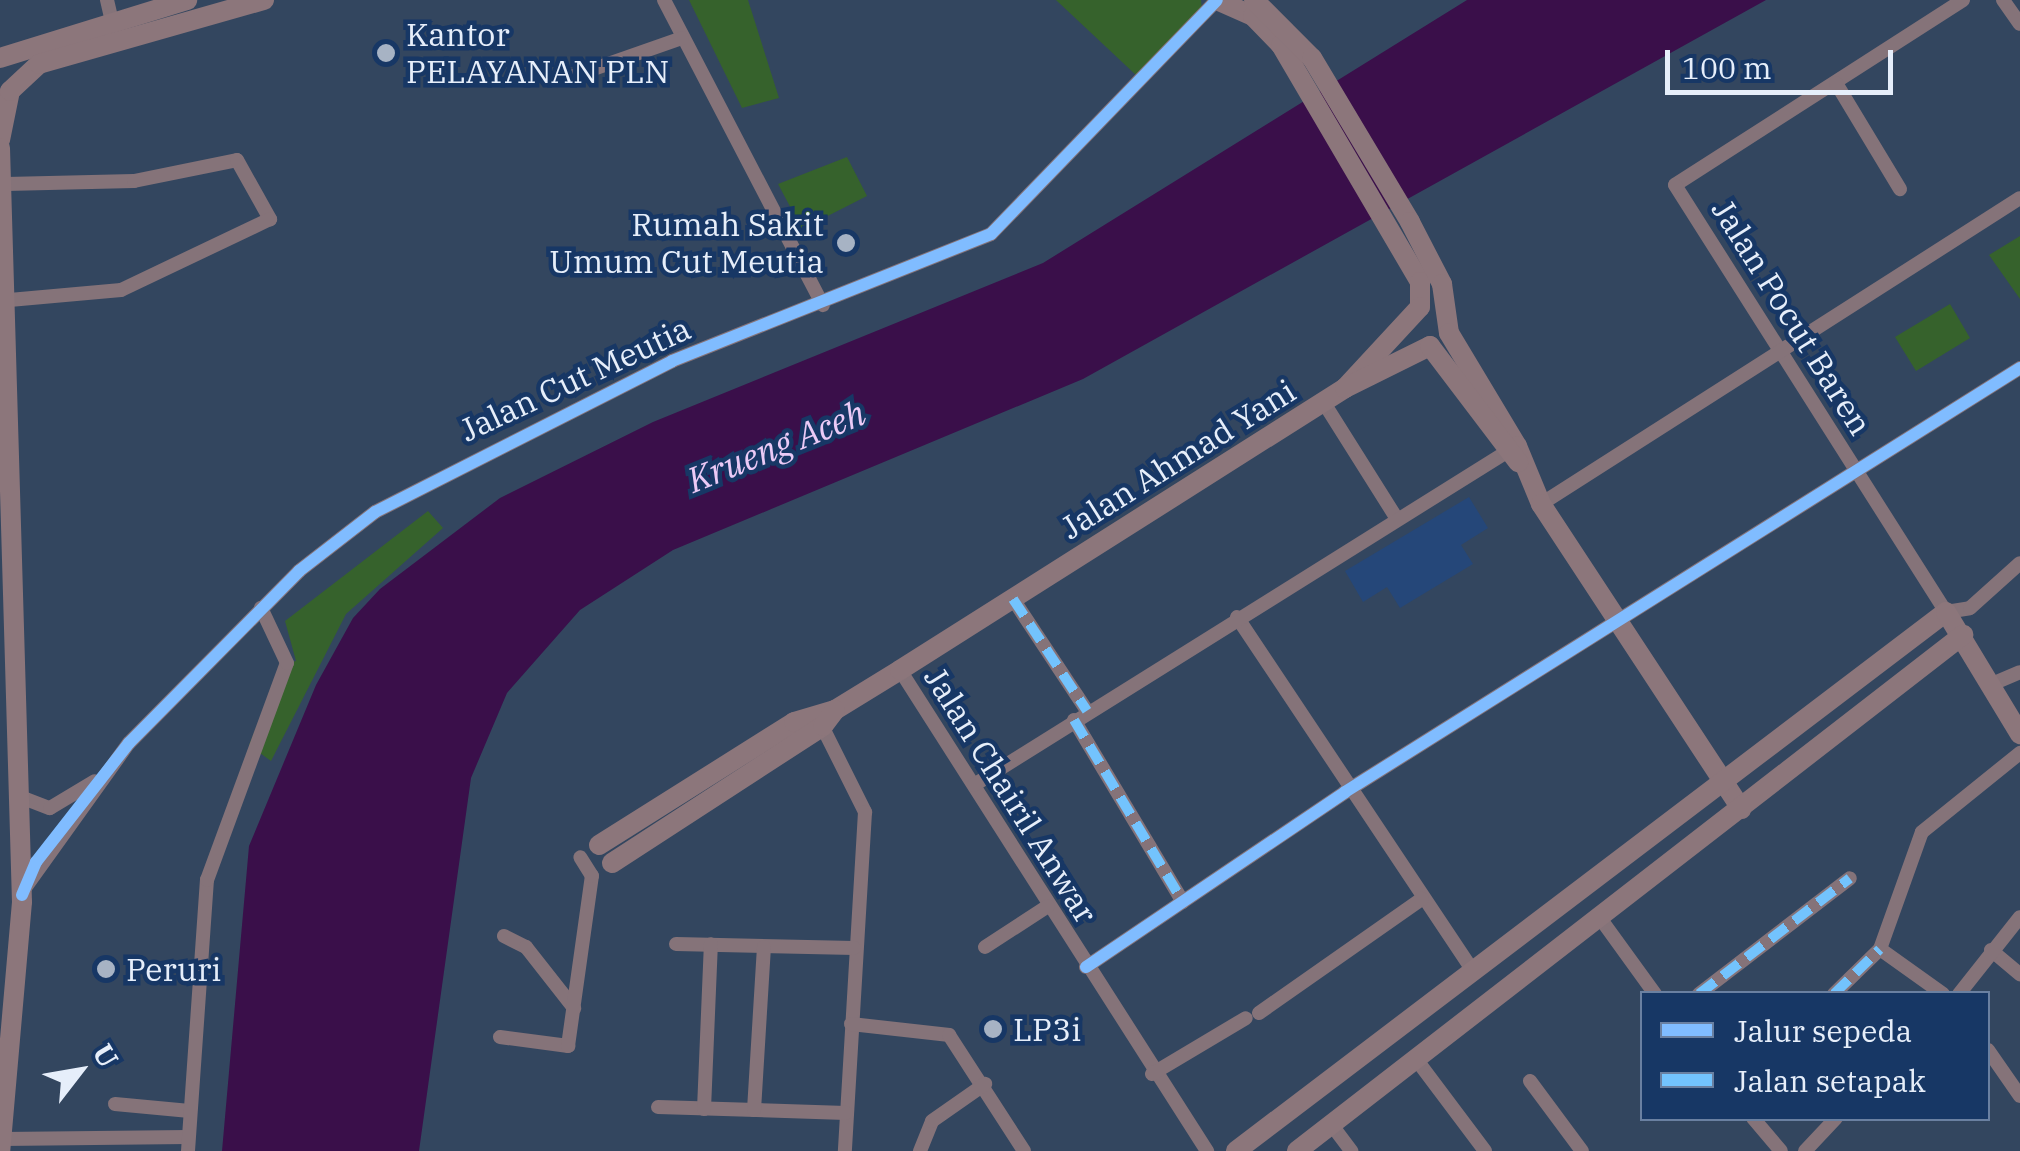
<!DOCTYPE html>
<style>
body{margin:0}
#map{position:relative;width:2020px;height:1151px;overflow:hidden;background:#33465f;font-family:"IBM Plex Serif",serif}
div>[style]{position:absolute}
[style*='--x']{left:calc(var(--x)*1px);top:calc(var(--y)*1px);width:calc(var(--w)*1px);rotate:calc(var(--a)*1deg)}
.built>*{inset:0;background:#254779}
.green>*{inset:0;background:#36622c}
.water>*{inset:0;background:#3a0f4a}
.street>*{height:14px;margin:-7px;padding:0 7px;transform-origin:7px;border-radius:7px;background:#857379}
.secondary>*{height:20px;margin:-10px;padding:0 10px;transform-origin:10px;border-radius:10px;background:#8c767b}
.quiet>*{height:10px;margin-top:-5px;transform-origin:0;background:repeating-linear-gradient(90deg,#73c3fd 0 20px,transparent 0 30px)}
.cycleway>*{height:12px;margin:-6px;padding:0 6px;transform-origin:6px;border-radius:6px;background:#80bcff}
.dots>*{width:28px;height:28px;translate:-50% -50%;box-sizing:border-box;border:5px solid #173765;border-radius:50%}
span{translate:-50% -50%;white-space:nowrap;text-align:center;line-height:1.15;-webkit-text-stroke:9px #173765;paint-order:stroke}
.poi-label{font-size:32px;color:#e6eefa}
.left{translate:0 -50%;text-align:left}
.right{translate:-100% -50%;text-align:right}
.street-label{font-size:32px;color:#e6eefa}
.water-label{font-size:35px;color:#ebcaf6;font-style:italic}
.legend{position:absolute;left:1640px;top:991px;width:350px;height:130px;box-sizing:border-box;background:#173765;border:2px solid #6a80a1;margin:0;padding:12px 18px;list-style:none;font-size:30px;color:#e6eefa}
.legend li{display:flex;align-items:center;gap:20px;height:50px}
.legend b{width:50px;border:2px solid #6a80a1}
.north{position:absolute;left:30px;top:1021px;width:100px;height:100px;-webkit-text-stroke:8px #173765;paint-order:stroke;rotate:59deg;font-size:28px;font-weight:700;line-height:40px;text-align:center;color:#e6eefa}
.north::after{content:'';display:block;margin:auto;width:35px;height:45px;background:#e6eefa;clip-path:polygon(50% 0,100% 100%,50% 72%,0 100%)}
.scale{position:absolute;left:1665px;top:50px;width:228px;height:45px;box-sizing:border-box;border:5px solid #e6eefa;border-top:0;padding-left:12px;font-size:30px;line-height:35px;white-space:nowrap;color:#e6eefa;-webkit-text-stroke:8px #173765;paint-order:stroke}
</style>
<div id="map">
<div class="built">
<i style="clip-path:polygon(1469px 497px,1488px 528px,1461px 545px,1473px 564px,1400px 608px,1387px 587px,1363px 602px,1345px 571px)"></i>
</div>
<div class="green">
<i style="clip-path:polygon(689px 0,748px 0,779px 98px,742px 108px)"></i>
<i style="clip-path:polygon(1056px 0,1201px 0,1202px 10px,1137px 76px)"></i>
<i style="clip-path:polygon(847px 157px,867px 196px,802px 229px,778px 184px)"></i>
<i style="clip-path:polygon(2020px 236px,2020px 299px,1989px 255px)"></i>
<i style="clip-path:polygon(1950px 304px,1970px 338px,1916px 371px,1895px 337px)"></i>
<i style="clip-path:polygon(428px 511px,443px 528px,346px 614px,271px 761px,249px 745px,282px 665px,296px 661px,285px 621px)"></i>
</div>
<div class="water">
<i style="clip-path:polygon(1467px 0,1766px 0,1083px 379px,673px 550px,580px 610px,507px 693px,471px 778px,419px 1151px,222px 1151px,249px 846px,316px 685px,353px 618px,380px 589px,500px 498px,653px 422px,1043px 263px)"></i>
</div>
<div class="street">
<i style="--x:107;--y:0;--w:23;--a:77"></i>
<i style="--x:664;--y:0;--w:344;--a:62.5"></i>
<i style="--x:1963;--y:0;--w:342;--a:147.3"></i>
<i style="--x:1675;--y:185;--w:506;--a:57.6"></i>
<i style="--x:1946;--y:612;--w:24;--a:-9"></i>
<i style="--x:1970;--y:608;--w:67;--a:-42"></i>
<i style="--x:2003;--y:0;--w:29;--a:55"></i>
<i style="--x:565;--y:79;--w:124;--a:-19.3"></i>
<i style="--x:1836;--y:83;--w:124;--a:58.9"></i>
<i style="--x:6;--y:184;--w:128;--a:-1.3"></i>
<i style="--x:134;--y:181;--w:105;--a:-11.5"></i>
<i style="--x:237;--y:160;--w:68;--a:60.8"></i>
<i style="--x:270;--y:219;--w:165;--a:154.5"></i>
<i style="--x:121;--y:290;--w:112;--a:174.9"></i>
<i style="--x:1324;--y:403;--w:137;--a:57.8"></i>
<i style="--x:1541;--y:504;--w:568;--a:-32.57"></i>
<i style="--x:1013;--y:599;--w:134;--a:56.5"></i>
<i style="--x:1237;--y:617;--w:425;--a:56.3"></i>
<i style="--x:900;--y:670;--w:571;--a:57.45"></i>
<i style="--x:1992;--y:684;--w:30;--a:-23"></i>
<i style="--x:1074;--y:720;--w:212;--a:59.1"></i>
<i style="--x:820;--y:722;--w:101;--a:63.4"></i>
<i style="--x:865;--y:812;--w:340;--a:93.4"></i>
<i style="--x:974;--y:785;--w:639;--a:-32.02"></i>
<i style="--x:18;--y:796;--w:34;--a:21"></i>
<i style="--x:50;--y:808;--w:52;--a:-31"></i>
<i style="--x:25;--y:888;--w:178;--a:-54.4"></i>
<i style="--x:129;--y:743;--w:242;--a:-45.3"></i>
<i style="--x:299;--y:571;--w:96;--a:-37.8"></i>
<i style="--x:375;--y:512;--w:333;--a:-26.9"></i>
<i style="--x:672;--y:361;--w:343;--a:-21.7"></i>
<i style="--x:991;--y:234;--w:325;--a:-46"></i>
<i style="--x:1600;--y:918;--w:94;--a:54.1"></i>
<i style="--x:504;--y:936;--w:25;--a:27"></i>
<i style="--x:526;--y:947;--w:78;--a:51.8"></i>
<i style="--x:676;--y:944;--w:178;--a:1.3"></i>
<i style="--x:985;--y:947;--w:75;--a:-33.1"></i>
<i style="--x:1991;--y:950;--w:38;--a:40"></i>
<i style="--x:1086;--y:967;--w:313;--a:-34"></i>
<i style="--x:1345;--y:792;--w:797;--a:-32.13"></i>
<i style="--x:1699;--y:994;--w:190;--a:-37.5"></i>
<i style="--x:1834;--y:994;--w:64;--a:-44.4"></i>
<i style="--x:1943;--y:994;--w:77;--a:-144.5"></i>
<i style="--x:1880;--y:949;--w:124;--a:-70.3"></i>
<i style="--x:1922;--y:832;--w:126;--a:-38.9"></i>
<i style="--x:1959;--y:994;--w:98;--a:-51.6"></i>
<i style="--x:1259;--y:1013;--w:199;--a:-35"></i>
<i style="--x:851;--y:1024;--w:99;--a:6.4"></i>
<i style="--x:949;--y:1035;--w:138;--a:57.1"></i>
<i style="--x:500;--y:1037;--w:69;--a:7.5"></i>
<i style="--x:568;--y:1046;--w:172;--a:-82"></i>
<i style="--x:592;--y:876;--w:22;--a:-122"></i>
<i style="--x:1988;--y:1050;--w:56;--a:55.2"></i>
<i style="--x:1416;--y:1059;--w:115;--a:53.1"></i>
<i style="--x:1152;--y:1074;--w:109;--a:-30.8"></i>
<i style="--x:1530;--y:1081;--w:87;--a:53.4"></i>
<i style="--x:115;--y:1104;--w:75;--a:5.3"></i>
<i style="--x:658;--y:1107;--w:188;--a:1.8"></i>
<i style="--x:704;--y:1109;--w:165;--a:-87.6"></i>
<i style="--x:754;--y:1110;--w:163;--a:-86.5"></i>
<i style="--x:1753;--y:1118;--w:43;--a:49.7"></i>
<i style="--x:1331;--y:1124;--w:34;--a:53"></i>
<i style="--x:2;--y:1139;--w:186;--a:-0.6"></i>
<i style="--x:188;--y:1151;--w:272;--a:-86"></i>
<i style="--x:207;--y:880;--w:231;--a:-69.8"></i>
<i style="--x:287;--y:663;--w:61;--a:-115.3"></i>
<i style="--x:920;--y:1151;--w:32;--a:-68"></i>
<i style="--x:932;--y:1121;--w:65;--a:-34.9"></i>
<i style="--x:1805;--y:1151;--w:45;--a:-46.8"></i>
</div>
<div class="secondary">
<i style="--x:1217;--y:0;--w:39;--a:24"></i>
<i style="--x:1253;--y:16;--w:40;--a:46"></i>
<i style="--x:1281;--y:45;--w:275;--a:59.6"></i>
<i style="--x:1420;--y:282;--w:25;--a:90"></i>
<i style="--x:1420;--y:307;--w:110;--a:132.8"></i>
<i style="--x:1254;--y:0;--w:82;--a:45"></i>
<i style="--x:1312;--y:58;--w:191;--a:59.1"></i>
<i style="--x:1410;--y:222;--w:70;--a:62.7"></i>
<i style="--x:1442;--y:284;--w:49;--a:81.9"></i>
<i style="--x:1449;--y:333;--w:132;--a:59"></i>
<i style="--x:1517;--y:446;--w:63;--a:67.5"></i>
<i style="--x:1541;--y:504;--w:365;--a:56.7"></i>
<i style="--x:0;--y:58;--w:196;--a:-17.2"></i>
<i style="--x:0;--y:140;--w:50;--a:-78.5"></i>
<i style="--x:10;--y:91;--w:40;--a:-43"></i>
<i style="--x:39;--y:64;--w:234;--a:-15.9"></i>
<i style="--x:0;--y:148;--w:754;--a:88.33"></i>
<i style="--x:22;--y:902;--w:250;--a:95"></i>
<i style="--x:599;--y:845;--w:231;--a:-32.2"></i>
<i style="--x:794;--y:722;--w:43;--a:-16.3"></i>
<i style="--x:835;--y:710;--w:76;--a:-31.6"></i>
<i style="--x:900;--y:670;--w:527;--a:-32.36"></i>
<i style="--x:1345;--y:388;--w:95;--a:-26.3"></i>
<i style="--x:1430;--y:346;--w:146;--a:52.8"></i>
<i style="--x:612;--y:863;--w:252;--a:-33"></i>
<i style="--x:823;--y:726;--w:20;--a:-53"></i>
<i style="--x:1236;--y:1151;--w:891;--a:-37.2"></i>
<i style="--x:1946;--y:612;--w:143;--a:58.8"></i>
<i style="--x:1297;--y:1151;--w:843;--a:-37.77"></i>
</div>
<div class="quiet">
<i style="--x:1013;--y:599;--w:134;--a:56.5"></i>
<i style="--x:1074;--y:720;--w:212;--a:59.1"></i>
<i style="--x:1699;--y:994;--w:190;--a:-37.5"></i>
<i style="--x:1834;--y:994;--w:64;--a:-44.4"></i>
</div>
<div class="cycleway">
<i style="--x:22;--y:895;--w:36;--a:-67"></i>
<i style="--x:36;--y:862;--w:151;--a:-52"></i>
<i style="--x:129;--y:743;--w:242;--a:-45.3"></i>
<i style="--x:299;--y:571;--w:96;--a:-37.8"></i>
<i style="--x:375;--y:512;--w:333;--a:-26.9"></i>
<i style="--x:672;--y:361;--w:343;--a:-21.7"></i>
<i style="--x:991;--y:234;--w:325;--a:-46"></i>
<i style="--x:1086;--y:967;--w:313;--a:-34"></i>
<i style="--x:1345;--y:792;--w:797;--a:-32.13"></i>
</div>
<div class="dots">
<i style="left:386px;top:53px;background:#a7b3c4"></i>
<i style="left:846px;top:243px;background:#a7b3c4"></i>
<i style="left:106px;top:969px;background:#a7b3c4"></i>
<i style="left:993px;top:1029px;background:#a7b3c4"></i>
</div>
<div class="poi-label">
<span class="left" style="left:406px;top:53px">Kantor<br>PELAYANAN PLN</span>
<span class="right" style="left:824px;top:243px">Rumah Sakit<br>Umum Cut Meutia</span>
<span class="left" style="left:126px;top:969px">Peruri</span>
<span class="left" style="left:1013px;top:1029px">LP3i</span>
</div>
<div class="street-label">
<span style="left:1792px;top:317px;rotate:58deg">Jalan Pocut Baren</span>
<span style="left:575px;top:379px;rotate:-25deg">Jalan Cut Meutia</span>
<span style="left:1178px;top:459px;rotate:-32deg">Jalan Ahmad Yani</span>
<span style="left:1011px;top:795px;rotate:58deg">Jalan Chairil Anwar</span>
</div>
<div class="water-label">
<span style="left:776px;top:446px;rotate:-22deg">Krueng Aceh</span>
</div>
<ul class="legend">
<li><b style="height:12px;background:#80bcff"></b>Jalur sepeda</li>
<li><b style="height:12px;background:#73c3fd"></b>Jalan setapak</li>
</ul>
<div class="north">U</div>
<div class="scale">100 m</div>
</div>
